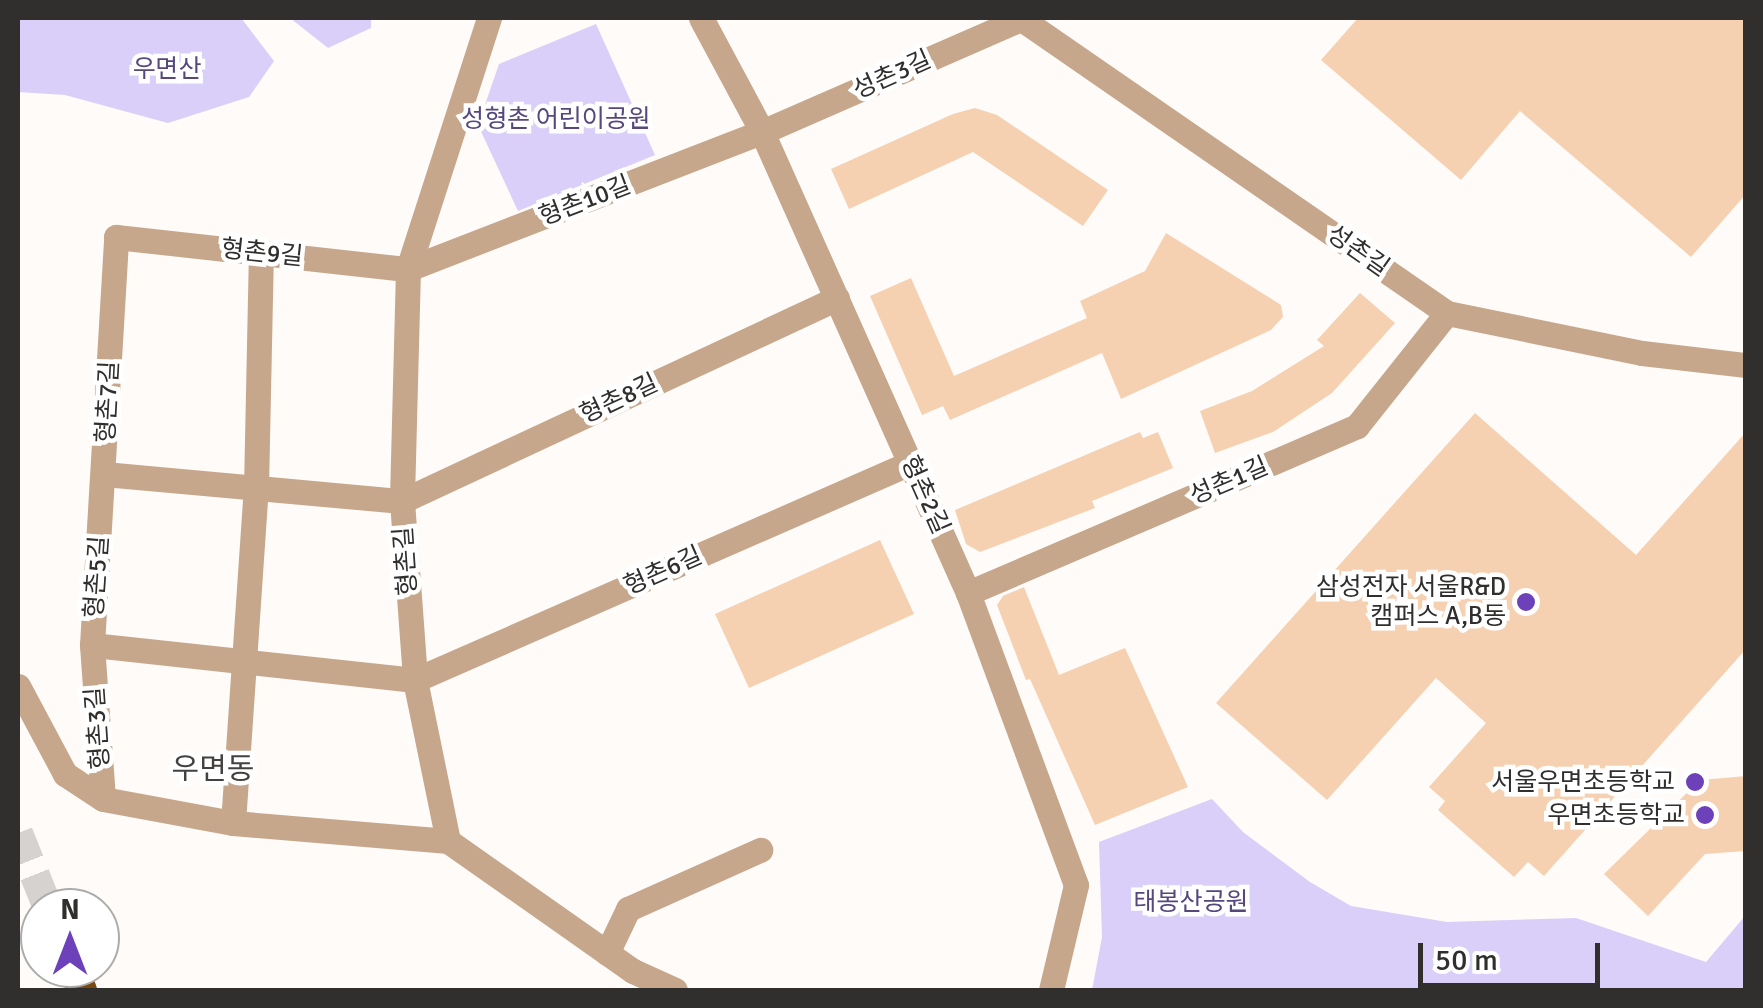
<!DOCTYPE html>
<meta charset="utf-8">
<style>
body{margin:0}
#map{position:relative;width:1763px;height:1008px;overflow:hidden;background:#fefbf9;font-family:Signika,"Noto Sans KR",sans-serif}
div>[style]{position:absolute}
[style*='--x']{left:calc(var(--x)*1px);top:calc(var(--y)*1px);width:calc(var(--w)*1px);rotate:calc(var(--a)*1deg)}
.green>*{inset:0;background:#d9cff8}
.building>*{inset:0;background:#f5d1b1}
.highway-tunnel>*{height:30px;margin-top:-15px;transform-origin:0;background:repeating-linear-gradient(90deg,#d5d2d0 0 30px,transparent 0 45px)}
.minor>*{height:25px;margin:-12.5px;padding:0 12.5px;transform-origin:12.5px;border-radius:12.5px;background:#c6a78b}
.highway>*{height:30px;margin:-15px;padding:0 15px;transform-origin:15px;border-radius:15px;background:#79490f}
.dots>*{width:28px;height:28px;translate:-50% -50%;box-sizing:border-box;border:5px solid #fff;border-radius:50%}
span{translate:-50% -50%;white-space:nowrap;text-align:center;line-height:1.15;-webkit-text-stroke:9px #fff;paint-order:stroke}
.park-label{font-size:25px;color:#56477d}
.street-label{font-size:25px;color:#302f2e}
.poi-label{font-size:25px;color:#302f2e}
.right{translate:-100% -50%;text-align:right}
.quarter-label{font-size:30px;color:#444240}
.frame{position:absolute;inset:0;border:20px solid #302f2e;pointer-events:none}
.north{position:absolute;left:20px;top:888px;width:100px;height:100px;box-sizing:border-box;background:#fff;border:2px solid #acacab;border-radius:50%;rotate:0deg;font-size:28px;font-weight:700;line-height:40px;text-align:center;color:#302f2e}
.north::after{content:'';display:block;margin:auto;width:35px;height:45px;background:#6d41b9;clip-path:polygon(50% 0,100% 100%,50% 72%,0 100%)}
.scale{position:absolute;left:1418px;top:943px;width:182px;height:45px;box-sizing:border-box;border:5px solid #302f2e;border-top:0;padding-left:12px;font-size:30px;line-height:35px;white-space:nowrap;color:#302f2e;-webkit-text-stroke:8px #fff;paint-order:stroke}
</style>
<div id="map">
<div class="green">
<i style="clip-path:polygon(18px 18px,241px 18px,274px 61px,249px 97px,168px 123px,65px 95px,18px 92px)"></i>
<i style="clip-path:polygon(290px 18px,371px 18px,371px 28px,328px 48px)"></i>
<i style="clip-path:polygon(596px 24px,655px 155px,518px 211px,478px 125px,499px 64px)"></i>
<i style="clip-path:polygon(1212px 799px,1243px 832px,1310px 882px,1351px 906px,1447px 922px,1576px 918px,1706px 962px,1745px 916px,1745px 990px,1092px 990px,1102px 937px,1099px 842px)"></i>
</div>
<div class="building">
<i style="clip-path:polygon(1358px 18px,1746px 18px,1746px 194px,1691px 257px,1520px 111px,1461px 180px,1321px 60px)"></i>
<i style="clip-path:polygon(975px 108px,997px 115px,1108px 190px,1083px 226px,973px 152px,849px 209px,831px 169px,953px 114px)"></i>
<i style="clip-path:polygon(1166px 233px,1281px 305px,1283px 317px,1271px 330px,1121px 399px,1102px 353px,950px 420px,943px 406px,922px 415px,870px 296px,911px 278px,954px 376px,1087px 318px,1080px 301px,1145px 271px)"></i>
<i style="clip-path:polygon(1360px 293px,1395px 323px,1332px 393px,1273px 432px,1215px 453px,1200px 411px,1252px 391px,1324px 346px,1317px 340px)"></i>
<i style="clip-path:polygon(1475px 413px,1636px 555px,1746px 432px,1746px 649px,1544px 876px,1528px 862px,1514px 877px,1438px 810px,1445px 801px,1429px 787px,1486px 723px,1436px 678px,1327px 800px,1216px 703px)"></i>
<i style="clip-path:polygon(1140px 432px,1143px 438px,1158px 432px,1173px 468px,1092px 501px,1095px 508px,980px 552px,966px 544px,955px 510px)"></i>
<i style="clip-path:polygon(880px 540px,914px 614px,749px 688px,715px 614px)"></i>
<i style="clip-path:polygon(1024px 587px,1059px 675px,1125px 648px,1188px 787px,1095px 825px,1030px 679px,1026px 680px,997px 605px,1003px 596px)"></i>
<i style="clip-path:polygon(1746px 776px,1746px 851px,1705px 854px,1648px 916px,1604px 874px,1700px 780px)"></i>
</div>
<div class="highway-tunnel">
<i style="--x:18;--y:833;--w:81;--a:68.2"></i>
</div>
<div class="minor">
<i style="--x:489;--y:18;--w:264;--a:107.9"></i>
<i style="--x:408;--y:269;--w:232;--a:91.5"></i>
<i style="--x:402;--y:501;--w:179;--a:85.8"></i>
<i style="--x:415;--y:680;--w:164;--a:78.4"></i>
<i style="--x:448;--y:841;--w:226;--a:35.1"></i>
<i style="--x:633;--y:971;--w:46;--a:24.3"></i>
<i style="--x:701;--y:18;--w:129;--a:61.8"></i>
<i style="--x:762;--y:132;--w:505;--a:65.92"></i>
<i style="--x:968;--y:593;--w:311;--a:69.7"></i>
<i style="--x:1076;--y:885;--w:108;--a:103.4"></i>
<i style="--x:1020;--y:18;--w:519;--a:34.64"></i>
<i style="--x:1447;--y:313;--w:199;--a:11.6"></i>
<i style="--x:1642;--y:353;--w:105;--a:6.6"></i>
<i style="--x:910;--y:463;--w:540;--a:156.33"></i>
<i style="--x:415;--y:680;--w:325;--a:-173.8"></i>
<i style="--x:92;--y:645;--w:409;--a:-86.6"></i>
<i style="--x:116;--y:237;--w:294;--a:6.3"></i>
<i style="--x:408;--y:269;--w:380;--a:-21.2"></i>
<i style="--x:762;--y:132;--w:285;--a:-23.6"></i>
<i style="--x:104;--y:474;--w:299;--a:5.2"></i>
<i style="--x:402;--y:501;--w:480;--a:-25"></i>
<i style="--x:968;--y:593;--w:423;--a:-23.2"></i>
<i style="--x:1357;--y:426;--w:144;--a:-51.5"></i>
<i style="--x:92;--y:645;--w:154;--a:85.9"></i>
<i style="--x:103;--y:799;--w:132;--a:10.5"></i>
<i style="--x:233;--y:823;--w:216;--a:4.8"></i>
<i style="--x:18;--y:686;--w:100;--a:61.9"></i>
<i style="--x:65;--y:774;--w:45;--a:33.3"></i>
<i style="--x:233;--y:823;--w:336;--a:-86.1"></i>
<i style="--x:256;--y:488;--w:235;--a:-88.8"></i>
<i style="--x:607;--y:953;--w:49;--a:-64.5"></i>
<i style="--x:628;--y:909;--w:145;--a:-24.1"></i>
</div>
<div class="highway">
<i style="--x:73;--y:968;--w:24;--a:68"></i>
</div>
<div class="dots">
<i style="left:1526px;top:602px;background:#6d41b9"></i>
<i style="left:1695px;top:782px;background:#6d41b9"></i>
<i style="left:1705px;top:815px;background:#6d41b9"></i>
</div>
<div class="park-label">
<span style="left:167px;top:69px">우면산</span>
<span style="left:556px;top:119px">성형촌 어린이공원</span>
<span style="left:1191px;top:902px">태봉산공원</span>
</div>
<div class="street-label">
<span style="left:892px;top:75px;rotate:-24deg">성촌3길</span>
<span style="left:585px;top:201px;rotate:-21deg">형촌10길</span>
<span style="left:1358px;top:251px;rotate:35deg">성촌길</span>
<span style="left:262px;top:253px;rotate:6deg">형촌9길</span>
<span style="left:619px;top:399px;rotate:-25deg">형촌8길</span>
<span style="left:108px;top:402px;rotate:-87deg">형촌7길</span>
<span style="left:1229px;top:481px;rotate:-23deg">성촌1길</span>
<span style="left:925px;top:495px;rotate:66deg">형촌2길</span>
<span style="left:406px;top:561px;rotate:-94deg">형촌길</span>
<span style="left:663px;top:571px;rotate:-24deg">형촌6길</span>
<span style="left:97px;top:577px;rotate:-86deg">형촌5길</span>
<span style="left:98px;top:728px;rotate:-94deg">형촌3길</span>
</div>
<div class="poi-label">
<span class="right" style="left:1506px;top:602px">삼성전자 서울R&amp;D<br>캠퍼스 A,B동</span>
<span class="right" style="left:1675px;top:782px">서울우면초등학교</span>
<span class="right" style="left:1685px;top:815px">우면초등학교</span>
</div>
<div class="quarter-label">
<span style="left:213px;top:770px">우면동</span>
</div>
<div class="frame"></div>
<div class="north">N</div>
<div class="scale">50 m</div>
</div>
